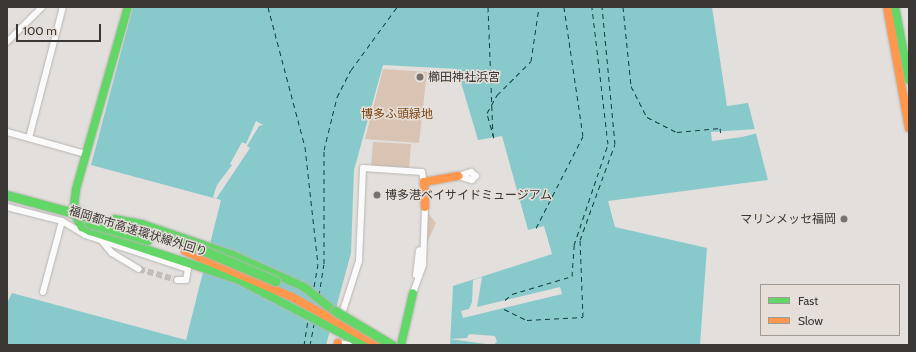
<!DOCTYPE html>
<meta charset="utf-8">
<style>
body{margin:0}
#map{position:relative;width:916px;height:352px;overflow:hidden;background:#e2dfdc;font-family:Cabin,"Noto Sans JP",sans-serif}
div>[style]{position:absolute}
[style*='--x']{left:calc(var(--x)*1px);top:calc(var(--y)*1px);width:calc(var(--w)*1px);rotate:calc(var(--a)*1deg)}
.green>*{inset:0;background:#d9c4b3}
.water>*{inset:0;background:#88cacc}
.pier>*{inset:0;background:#e2dfdc}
.ferry>*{height:1px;margin-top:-0.5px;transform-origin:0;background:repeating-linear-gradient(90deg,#113e40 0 5px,transparent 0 9px)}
.street-tunnel>*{height:6px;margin-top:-3px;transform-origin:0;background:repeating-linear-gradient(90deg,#c0bdba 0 6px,transparent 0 9px)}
.roads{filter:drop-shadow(0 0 1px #b8b5b3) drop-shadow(0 0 1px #b8b5b3)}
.street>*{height:6px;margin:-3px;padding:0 3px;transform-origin:3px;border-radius:3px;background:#fbfafa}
.fast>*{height:8px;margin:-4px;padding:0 4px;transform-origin:4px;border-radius:4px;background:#63d668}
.slow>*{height:8px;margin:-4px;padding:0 4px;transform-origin:4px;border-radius:4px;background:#ff974d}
.bridges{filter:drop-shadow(0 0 1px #b8b5b3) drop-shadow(0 0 1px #b8b5b3)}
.fast-bridge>*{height:9px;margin:-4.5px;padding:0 4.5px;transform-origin:4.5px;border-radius:4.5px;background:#63d668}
.dots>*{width:11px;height:11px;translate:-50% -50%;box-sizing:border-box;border:2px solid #e6ded8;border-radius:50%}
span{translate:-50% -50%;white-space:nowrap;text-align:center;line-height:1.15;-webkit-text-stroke:3px #e6ded8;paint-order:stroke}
.poi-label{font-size:12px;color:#3a3734}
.left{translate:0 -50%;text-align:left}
.right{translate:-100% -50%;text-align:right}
.park-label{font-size:12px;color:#7a440f}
.street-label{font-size:12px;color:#3a3734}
.frame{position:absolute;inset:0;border:8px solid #3a3734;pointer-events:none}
.legend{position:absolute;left:760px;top:284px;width:140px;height:52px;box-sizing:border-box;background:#e6ded8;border:1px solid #a19b96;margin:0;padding:5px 7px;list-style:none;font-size:12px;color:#3a3734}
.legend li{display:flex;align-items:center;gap:8px;height:20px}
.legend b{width:20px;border:1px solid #a19b96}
.scale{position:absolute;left:16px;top:24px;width:85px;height:18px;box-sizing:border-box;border:2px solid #3a3734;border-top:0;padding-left:5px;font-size:12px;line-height:14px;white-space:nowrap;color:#3a3734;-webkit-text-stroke:3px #e6ded8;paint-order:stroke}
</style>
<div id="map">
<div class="green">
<i style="clip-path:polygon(383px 69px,427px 72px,419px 143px,365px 139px)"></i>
<i style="clip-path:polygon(373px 142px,411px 144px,409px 169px,371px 168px)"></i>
<i style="clip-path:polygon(428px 213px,436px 223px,426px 245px)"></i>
</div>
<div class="water">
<i style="clip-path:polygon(133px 7px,712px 7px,727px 106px,748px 103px,768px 180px,608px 201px,615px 227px,707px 248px,700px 345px,450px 345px,453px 286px,552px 254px,544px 226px,528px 230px,502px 136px,478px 140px,457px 69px,383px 65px,354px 170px,351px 253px,326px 345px,7px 345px,7px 303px,12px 293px,186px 340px,221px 200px,91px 165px)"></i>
</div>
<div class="pier">
<i style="clip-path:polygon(256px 121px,263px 125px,259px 126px,247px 146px,250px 148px,216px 199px,213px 197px,217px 185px,232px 165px,230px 164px,242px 142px,246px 144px)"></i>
<i style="clip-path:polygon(757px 129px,758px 133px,742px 137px,712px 141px,711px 132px)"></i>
<i style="clip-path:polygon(482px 277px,477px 307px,560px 287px,562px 294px,463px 318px,461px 311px,469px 309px,472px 302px,473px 280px)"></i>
<i style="clip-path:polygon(469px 334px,495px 336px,497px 342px,493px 345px,450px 339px,467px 338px)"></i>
</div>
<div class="ferry">
<i style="--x:268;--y:7;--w:145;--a:75.2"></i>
<i style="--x:305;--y:147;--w:118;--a:83.7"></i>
<i style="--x:318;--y:264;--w:27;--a:100"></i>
<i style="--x:488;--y:7;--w:129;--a:87.8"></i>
<i style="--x:623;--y:7;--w:79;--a:84.2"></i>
<i style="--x:631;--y:86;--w:35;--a:63"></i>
<i style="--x:647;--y:117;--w:34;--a:27"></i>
<i style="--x:677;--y:132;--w:43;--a:-5.3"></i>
<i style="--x:720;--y:128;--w:8;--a:83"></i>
<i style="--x:494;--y:138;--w:26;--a:-106"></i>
<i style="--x:487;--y:113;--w:21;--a:-61"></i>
<i style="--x:497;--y:95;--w:48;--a:-45"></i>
<i style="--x:531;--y:61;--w:55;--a:-81.6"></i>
<i style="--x:536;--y:228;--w:103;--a:-62.9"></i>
<i style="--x:583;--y:136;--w:130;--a:-98.4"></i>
<i style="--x:319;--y:295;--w:31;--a:-81"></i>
<i style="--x:324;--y:264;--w:114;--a:-90"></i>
<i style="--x:324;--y:150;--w:55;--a:-76.2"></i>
<i style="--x:337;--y:97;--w:30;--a:-63"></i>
<i style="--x:351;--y:70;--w:78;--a:-53.9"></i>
<i style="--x:505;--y:300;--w:9;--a:-41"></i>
<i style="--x:512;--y:294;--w:63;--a:-16.7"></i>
<i style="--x:572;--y:276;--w:31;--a:-86"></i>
<i style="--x:574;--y:245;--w:107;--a:-71.4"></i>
<i style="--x:608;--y:144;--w:138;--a:-96.7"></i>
<i style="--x:504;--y:309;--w:25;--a:26"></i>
<i style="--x:527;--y:320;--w:56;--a:-3.1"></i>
<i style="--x:583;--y:317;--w:77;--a:-92.2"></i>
<i style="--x:580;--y:240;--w:102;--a:-70"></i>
<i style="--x:615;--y:144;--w:138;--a:-95.4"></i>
<i style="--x:304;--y:345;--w:26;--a:-81"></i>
<i style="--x:310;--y:345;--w:21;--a:-79"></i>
</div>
<div class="street-tunnel">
<i style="--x:139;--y:269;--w:40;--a:16"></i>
</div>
<div class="roads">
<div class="street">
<i style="--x:7;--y:42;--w:49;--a:-45"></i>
<i style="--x:7;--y:132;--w:82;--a:15.6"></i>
<i style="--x:29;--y:138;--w:135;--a:-75.5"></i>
<i style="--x:471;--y:172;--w:6;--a:39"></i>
<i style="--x:476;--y:176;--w:6;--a:135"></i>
<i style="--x:472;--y:180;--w:15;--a:-164"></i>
<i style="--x:458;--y:176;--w:14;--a:-17"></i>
<i style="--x:7;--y:207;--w:57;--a:14.3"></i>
<i style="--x:62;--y:221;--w:27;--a:31"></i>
<i style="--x:85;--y:235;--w:108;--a:18.3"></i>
<i style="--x:188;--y:269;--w:11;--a:100"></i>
<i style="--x:186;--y:280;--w:9;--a:180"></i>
<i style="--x:101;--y:240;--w:17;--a:50"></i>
<i style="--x:112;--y:253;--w:31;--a:31"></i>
<i style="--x:416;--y:275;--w:25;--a:-83"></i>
<i style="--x:43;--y:292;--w:73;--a:-75"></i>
<i style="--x:413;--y:293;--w:30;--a:-70"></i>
<i style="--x:423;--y:265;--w:58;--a:-88"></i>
<i style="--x:341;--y:317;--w:59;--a:-72.2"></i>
<i style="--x:359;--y:261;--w:93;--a:-87.5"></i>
<i style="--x:363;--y:168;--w:59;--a:3.9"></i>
<i style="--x:422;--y:172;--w:10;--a:79"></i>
<i style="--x:338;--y:343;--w:11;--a:10"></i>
</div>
<div class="fast">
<i style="--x:895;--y:7;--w:74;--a:79.1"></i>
<i style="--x:72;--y:210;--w:20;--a:60"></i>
<i style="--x:82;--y:227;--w:9;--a:27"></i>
<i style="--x:90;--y:231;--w:155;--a:18.1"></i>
<i style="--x:237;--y:279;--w:143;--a:27.5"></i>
<i style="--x:82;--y:214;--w:11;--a:-135"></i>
<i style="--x:74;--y:206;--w:17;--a:-83"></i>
<i style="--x:76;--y:189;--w:189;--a:-74.1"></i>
<i style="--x:114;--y:219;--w:28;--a:10"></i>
<i style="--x:142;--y:224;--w:93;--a:18.8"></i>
<i style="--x:230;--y:254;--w:81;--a:24"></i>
<i style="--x:304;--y:287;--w:43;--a:38.5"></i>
<i style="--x:401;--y:345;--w:53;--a:-77"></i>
</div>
<div class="slow">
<i style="--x:887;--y:7;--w:123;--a:79.7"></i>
<i style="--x:425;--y:207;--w:25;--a:-92"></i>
<i style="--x:424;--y:182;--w:35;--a:-10"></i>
<i style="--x:185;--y:251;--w:116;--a:23.3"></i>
<i style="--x:292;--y:297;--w:98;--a:29.2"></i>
<i style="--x:338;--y:343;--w:2;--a:90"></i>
</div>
</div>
<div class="bridges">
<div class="fast-bridge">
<i style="--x:7;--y:195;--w:188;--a:15.1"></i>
<i style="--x:188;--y:244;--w:95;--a:23"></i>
<i style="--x:89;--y:223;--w:61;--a:16.1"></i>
<i style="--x:335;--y:311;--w:66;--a:30.8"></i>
</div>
</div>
<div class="dots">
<i style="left:420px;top:77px;background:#75726f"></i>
<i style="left:377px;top:195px;background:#75726f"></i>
<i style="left:844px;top:219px;background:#75726f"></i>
</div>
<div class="poi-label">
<span class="left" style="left:428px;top:77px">櫛田神社浜宮</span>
<span class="left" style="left:385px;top:195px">博多港ベイサイドミュージアム</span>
<span class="right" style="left:836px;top:219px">マリンメッセ福岡</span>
</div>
<div class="park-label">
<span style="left:397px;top:114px">博多ふ頭緑地</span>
</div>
<div class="street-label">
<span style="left:138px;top:231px;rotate:17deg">福岡都市高速環状線外回り</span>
</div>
<div class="frame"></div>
<ul class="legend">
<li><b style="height:5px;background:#63d668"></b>Fast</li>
<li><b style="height:5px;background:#ff974d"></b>Slow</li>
</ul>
<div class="scale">100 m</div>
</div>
